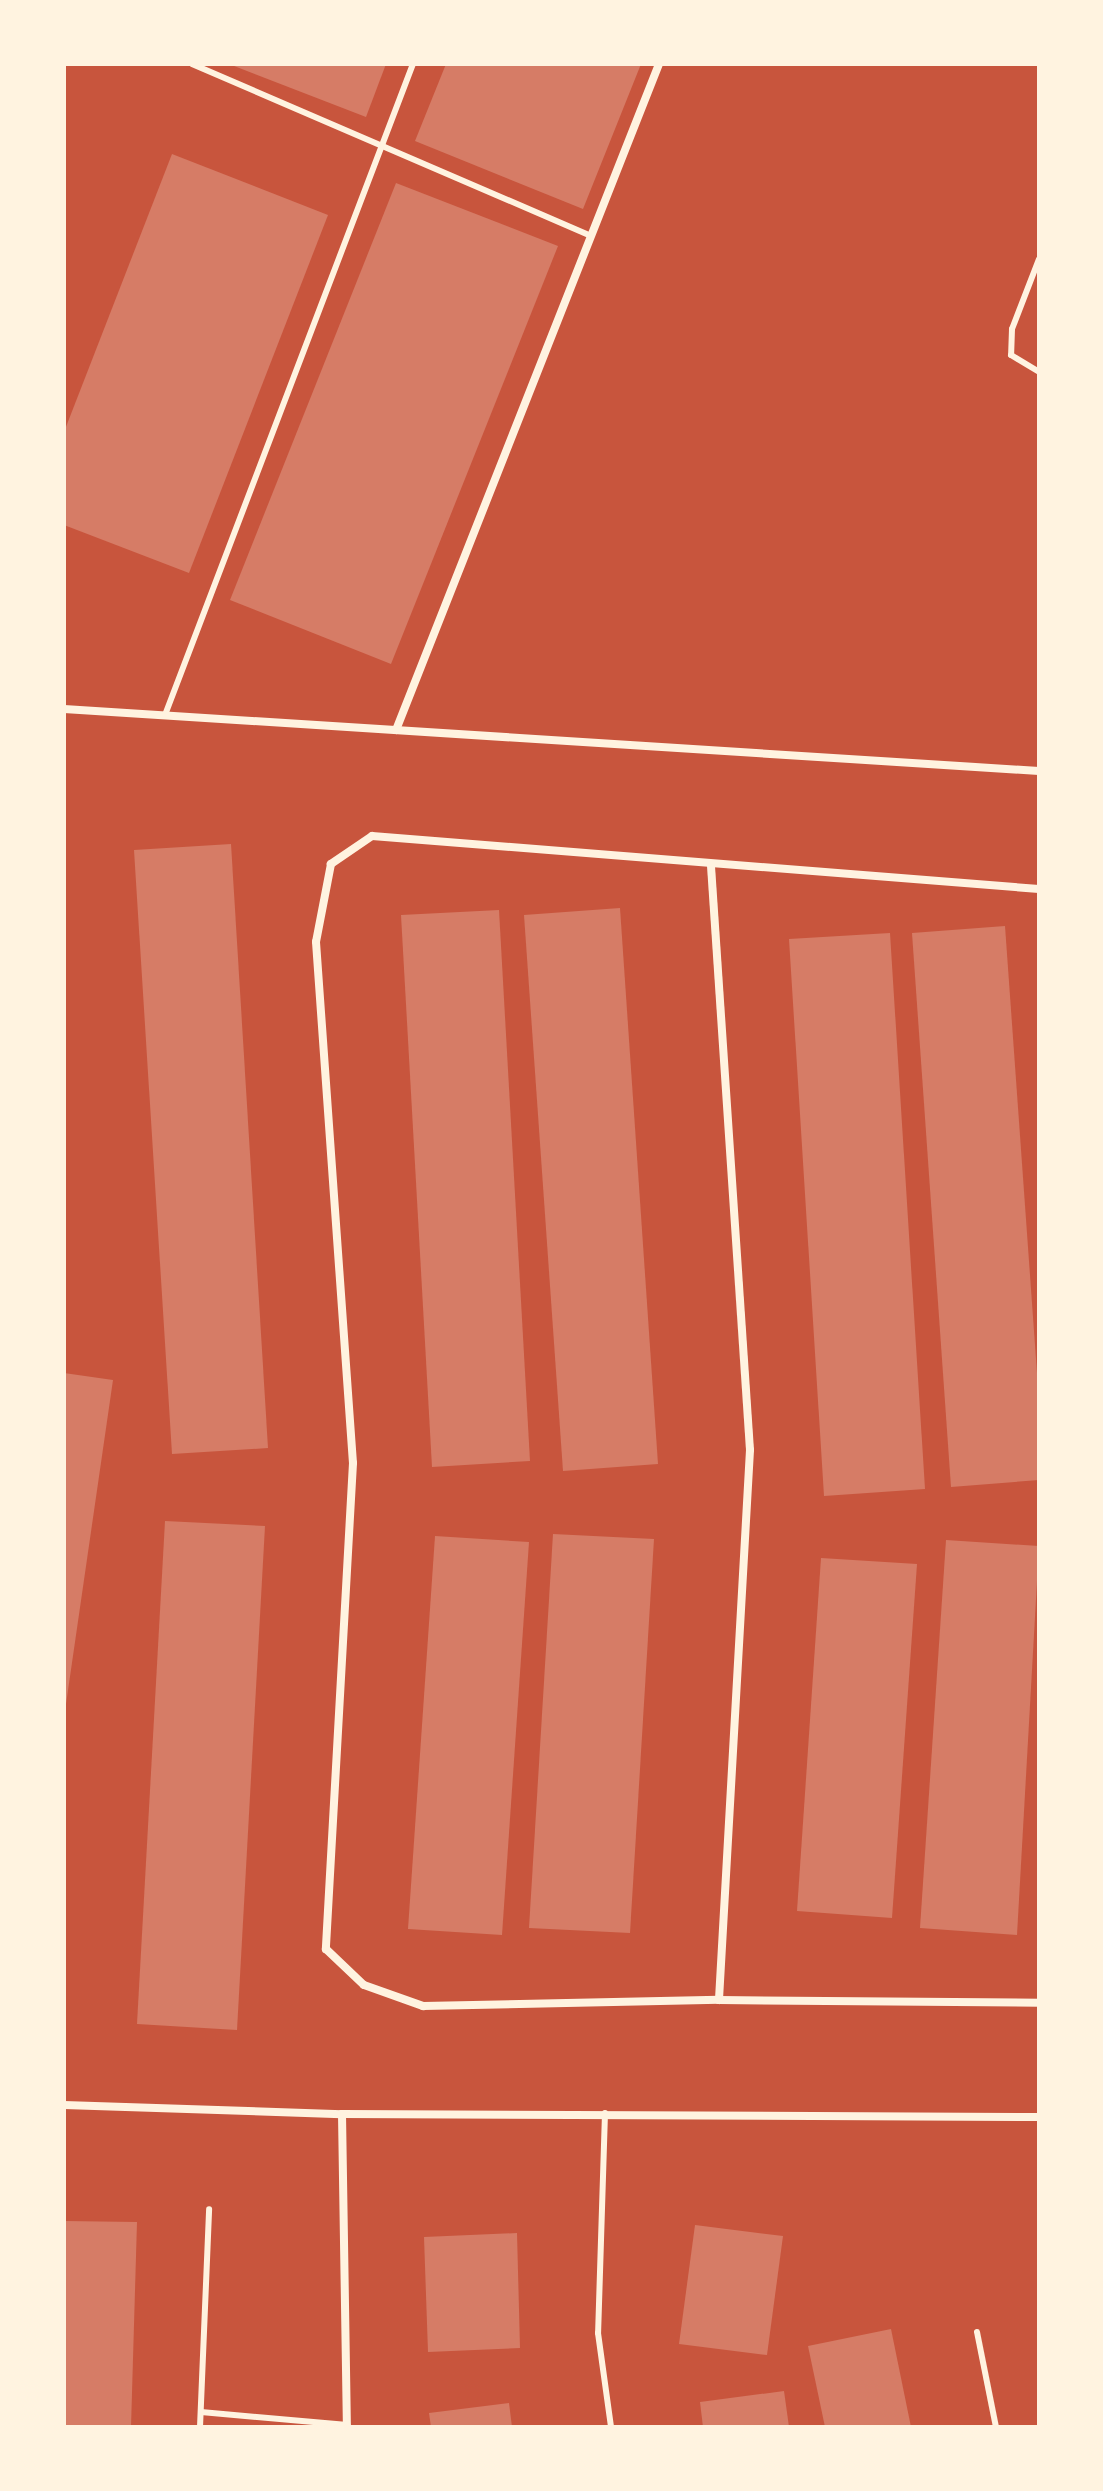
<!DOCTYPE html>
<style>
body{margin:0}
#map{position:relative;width:1103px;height:2491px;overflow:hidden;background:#c8553d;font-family:"PT Serif",serif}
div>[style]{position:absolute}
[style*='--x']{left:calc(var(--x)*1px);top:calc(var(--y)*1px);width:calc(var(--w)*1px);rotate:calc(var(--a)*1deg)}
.building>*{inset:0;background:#d67c66}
.service>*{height:6px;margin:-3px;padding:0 3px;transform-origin:3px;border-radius:3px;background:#fff3e0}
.minor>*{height:8px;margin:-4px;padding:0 4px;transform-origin:4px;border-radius:4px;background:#fff3e0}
span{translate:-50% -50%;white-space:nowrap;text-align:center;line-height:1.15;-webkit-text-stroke:8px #fff3e0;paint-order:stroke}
.frame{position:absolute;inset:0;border:66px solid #fff3e0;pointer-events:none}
</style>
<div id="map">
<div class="building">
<i style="clip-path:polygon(229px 64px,386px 64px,366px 117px)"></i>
<i style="clip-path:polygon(446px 64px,641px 64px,583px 209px,415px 141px)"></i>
<i style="clip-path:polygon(172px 154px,328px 215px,189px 573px,64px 525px,64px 432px)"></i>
<i style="clip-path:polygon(396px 183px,558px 246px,391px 664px,230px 600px)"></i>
<i style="clip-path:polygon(231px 844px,268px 1448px,172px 1454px,134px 850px)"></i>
<i style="clip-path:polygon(620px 908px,658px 1464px,563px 1471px,524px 915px)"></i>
<i style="clip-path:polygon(499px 910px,530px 1461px,432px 1467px,401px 915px)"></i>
<i style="clip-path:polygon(1005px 926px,1039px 1401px,1039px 1480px,951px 1487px,912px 933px)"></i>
<i style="clip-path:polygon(890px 933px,925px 1489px,824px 1496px,789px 939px)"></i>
<i style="clip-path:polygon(64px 1373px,113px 1380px,66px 1704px,64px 1704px)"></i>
<i style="clip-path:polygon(165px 1521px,265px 1526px,237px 2030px,137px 2024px)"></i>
<i style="clip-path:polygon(553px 1534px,654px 1539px,630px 1933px,529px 1928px)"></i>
<i style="clip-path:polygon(435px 1536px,529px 1542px,502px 1935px,408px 1929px)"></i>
<i style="clip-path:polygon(946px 1540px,1039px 1546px,1017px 1935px,920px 1928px)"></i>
<i style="clip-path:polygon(821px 1558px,917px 1564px,892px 1918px,797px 1911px)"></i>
<i style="clip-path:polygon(64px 2221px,137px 2222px,131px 2427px,64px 2427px)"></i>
<i style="clip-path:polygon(695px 2225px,783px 2236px,767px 2355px,679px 2344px)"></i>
<i style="clip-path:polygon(517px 2233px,520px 2348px,428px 2352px,424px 2237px)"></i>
<i style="clip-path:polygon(891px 2329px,911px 2427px,825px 2427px,808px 2346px)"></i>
<i style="clip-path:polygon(784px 2391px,789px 2427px,703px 2427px,700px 2402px)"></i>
<i style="clip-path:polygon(509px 2403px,512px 2427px,431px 2427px,429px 2413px)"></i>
</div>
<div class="service">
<i style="--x:192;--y:64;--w:434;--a:23.3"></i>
<i style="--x:1039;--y:259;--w:75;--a:111.1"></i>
<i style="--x:1012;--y:329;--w:26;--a:92"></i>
<i style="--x:1011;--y:355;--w:33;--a:31"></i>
<i style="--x:165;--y:715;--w:697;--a:-69.15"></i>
<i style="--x:605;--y:2113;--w:220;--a:91.8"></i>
<i style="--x:598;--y:2333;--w:95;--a:82.1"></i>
<i style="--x:977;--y:2332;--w:97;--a:78.7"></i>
<i style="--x:201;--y:2412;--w:147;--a:5.1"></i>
<i style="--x:200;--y:2427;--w:218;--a:-87.6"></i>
</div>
<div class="minor">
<i style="--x:64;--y:709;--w:977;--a:3.64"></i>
<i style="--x:396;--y:730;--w:716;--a:-68.45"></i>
<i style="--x:711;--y:866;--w:585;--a:86.18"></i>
<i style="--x:750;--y:1450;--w:551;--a:93.23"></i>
<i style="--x:1039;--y:889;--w:669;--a:-175.46"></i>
<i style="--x:372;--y:836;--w:50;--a:145.7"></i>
<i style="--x:331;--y:864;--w:79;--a:100.9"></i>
<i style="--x:316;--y:942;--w:522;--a:85.94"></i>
<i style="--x:353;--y:1463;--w:487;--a:93.2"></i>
<i style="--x:326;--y:1949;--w:52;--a:43.5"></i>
<i style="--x:364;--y:1985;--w:63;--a:19.6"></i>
<i style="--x:423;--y:2006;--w:296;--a:-1.2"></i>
<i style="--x:719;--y:2000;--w:320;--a:0.5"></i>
<i style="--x:64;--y:2105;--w:278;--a:1.9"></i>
<i style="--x:342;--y:2114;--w:697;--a:0.25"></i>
<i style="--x:342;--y:2114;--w:313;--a:89.1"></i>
</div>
<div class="frame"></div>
</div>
